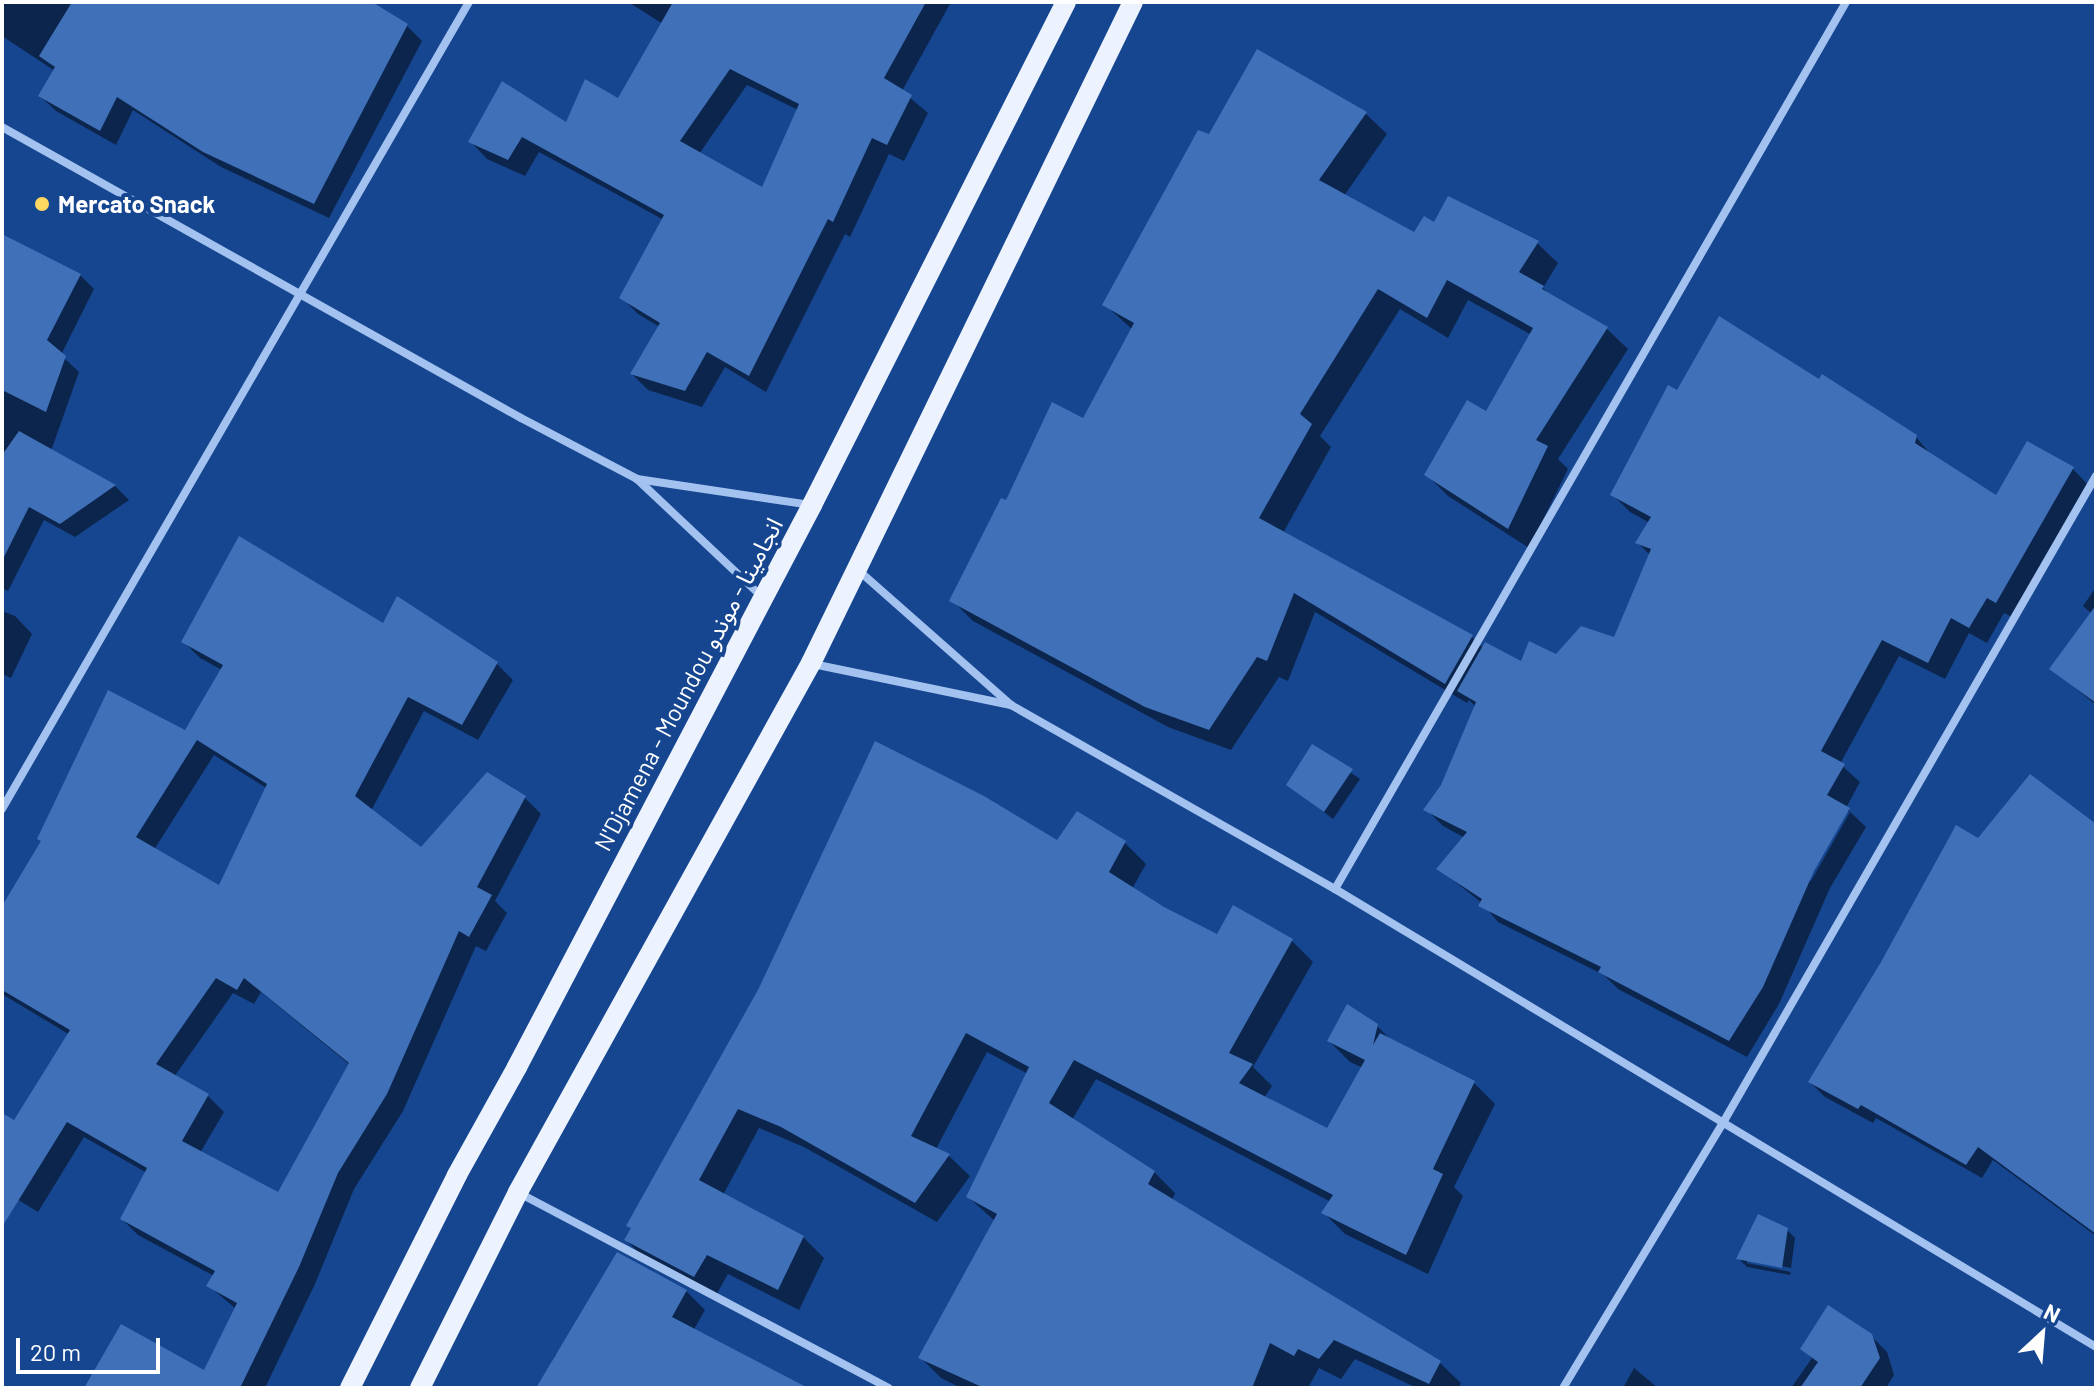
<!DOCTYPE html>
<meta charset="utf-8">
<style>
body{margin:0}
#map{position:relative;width:2098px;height:1390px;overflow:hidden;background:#164690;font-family:Barlow,"Noto Sans Arabic",sans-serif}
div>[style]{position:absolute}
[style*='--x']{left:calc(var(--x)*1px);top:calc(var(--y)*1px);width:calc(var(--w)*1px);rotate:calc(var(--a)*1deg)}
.shadow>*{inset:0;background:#0007}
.building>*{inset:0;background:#3f70b8}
.street>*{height:8px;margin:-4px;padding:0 4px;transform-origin:4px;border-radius:4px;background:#a3c2f0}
.primary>*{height:20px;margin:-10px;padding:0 10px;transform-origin:10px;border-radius:10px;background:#ecf3ff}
.dots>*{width:22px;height:22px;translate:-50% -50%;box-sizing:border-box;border:4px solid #164690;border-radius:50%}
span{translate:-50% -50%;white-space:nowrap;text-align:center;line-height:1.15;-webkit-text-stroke:8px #164690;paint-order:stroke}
.poi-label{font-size:24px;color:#fff;font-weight:700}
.left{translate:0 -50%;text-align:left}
.street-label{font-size:24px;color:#fff}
.frame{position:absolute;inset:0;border:4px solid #fff;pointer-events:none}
.north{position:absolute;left:2002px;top:1294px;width:80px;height:80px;-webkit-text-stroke:6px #164690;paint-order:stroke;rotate:26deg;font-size:22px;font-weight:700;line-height:32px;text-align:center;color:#fff}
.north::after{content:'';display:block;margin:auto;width:28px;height:36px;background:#fff;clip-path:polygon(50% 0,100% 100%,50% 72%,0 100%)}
.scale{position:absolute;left:16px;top:1338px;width:144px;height:36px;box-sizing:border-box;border:4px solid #fff;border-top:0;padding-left:10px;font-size:24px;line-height:28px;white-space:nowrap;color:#fff;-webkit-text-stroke:6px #164690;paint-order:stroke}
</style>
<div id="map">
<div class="shadow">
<i style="clip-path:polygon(2px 2px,368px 2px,407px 26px,422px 41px,329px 218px,221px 167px,133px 110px,116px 145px,56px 111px,40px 96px,55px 71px,2px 36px)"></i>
<i style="clip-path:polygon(evenodd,628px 2px,951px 2px,902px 91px,928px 113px,904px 161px,889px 154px,850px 237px,845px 234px,766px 392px,725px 367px,702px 407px,648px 390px,632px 374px,660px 327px,638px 314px,621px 297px,664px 220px,539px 152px,525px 176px,487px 159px,471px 142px,567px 125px,619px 101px,663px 24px,628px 2px,747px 85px,798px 110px,763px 190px,699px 154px,747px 85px)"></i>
<i style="clip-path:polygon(evenodd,1366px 114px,1387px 134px,1344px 196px,1415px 234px,1435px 224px,1537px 243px,1558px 263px,1543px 288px,1553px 298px,1607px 329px,1628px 349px,1558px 459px,1568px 469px,1529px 548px,1448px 496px,1427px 475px,1487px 414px,1532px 335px,1468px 300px,1448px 338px,1400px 309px,1320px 436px,1331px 447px,1283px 533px,1472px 637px,1484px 649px,1522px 664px,1615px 639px,1650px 555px,1638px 543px,1650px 523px,1630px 512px,1613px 495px,1678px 393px,1819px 382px,1916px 437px,1932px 456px,1997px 498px,2073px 469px,2089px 486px,2014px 618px,2004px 613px,1987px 643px,1969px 633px,1945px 679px,1899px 656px,1840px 764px,1860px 782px,1846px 808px,1866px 827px,1830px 888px,1779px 1004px,1747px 1057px,1618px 989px,1604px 975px,1498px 922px,1482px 903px,1439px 869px,1465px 838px,1443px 826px,1426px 809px,1443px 786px,1476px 707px,1469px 700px,1467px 703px,1315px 612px,1288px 681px,1279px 677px,1231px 750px,1168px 727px,973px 621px,952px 600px,1007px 502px,1084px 421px,1133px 330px,1105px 305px,1210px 137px,1366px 114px,1845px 812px,1850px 812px,1811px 881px,1807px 879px,1845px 812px)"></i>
<i style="clip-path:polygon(2px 234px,80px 275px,94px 289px,61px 355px,79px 372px,51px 451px,115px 486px,129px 500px,75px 537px,44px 520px,8px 591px,2px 588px)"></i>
<i style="clip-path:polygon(2096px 587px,2096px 705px,2052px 669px,2092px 614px,2083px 606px)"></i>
<i style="clip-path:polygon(2px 611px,15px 616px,32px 634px,11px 678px,2px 674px)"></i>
<i style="clip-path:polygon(evenodd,384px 626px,496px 663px,513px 680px,478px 740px,424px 711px,371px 811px,421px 849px,487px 774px,525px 798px,541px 814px,495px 901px,507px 913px,486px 951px,476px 946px,403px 1111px,354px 1189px,315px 1284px,265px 1388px,89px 1388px,204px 1373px,236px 1309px,209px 1286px,214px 1276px,138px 1235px,122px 1219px,147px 1173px,84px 1137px,38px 1212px,2px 1190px,2px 1115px,15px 1123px,70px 1035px,2px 994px,2px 910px,186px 732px,222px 670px,200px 658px,184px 642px,384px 626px,214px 755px,268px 789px,220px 888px,154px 850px,214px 755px,384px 626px,261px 992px,350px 1065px,279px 1195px,200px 1153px,224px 1112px,207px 1095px,174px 1077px,233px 993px,254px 1004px,261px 992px)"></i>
<i style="clip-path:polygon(1313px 747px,1360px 779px,1333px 819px,1289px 785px)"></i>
<i style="clip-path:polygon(1077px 813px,1125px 843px,1146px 864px,1132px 889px,1163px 909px,1218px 937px,1292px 941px,1313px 962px,1253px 1067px,1272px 1086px,1264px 1098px,1327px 1131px,1363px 1068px,1350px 1062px,1329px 1041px,1377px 1026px,1392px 1041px,1474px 1083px,1495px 1104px,1454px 1187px,1463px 1196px,1428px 1274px,1345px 1234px,1324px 1213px,1331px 1202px,1096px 1079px,1072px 1120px,1154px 1172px,1175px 1193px,1172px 1200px,1440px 1363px,1461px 1383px,1459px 1388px,1417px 1388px,1355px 1359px,1341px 1379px,1319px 1368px,1308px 1388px,961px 1388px,941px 1378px,921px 1358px,995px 1221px,968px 1197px,1028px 1074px,987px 1052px,936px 1149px,949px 1156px,970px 1176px,937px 1222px,804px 1147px,759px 1128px,723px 1195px,803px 1237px,824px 1258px,799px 1310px,728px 1274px,715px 1297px,647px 1261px,626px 1240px,727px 1053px,1058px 843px)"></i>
<i style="clip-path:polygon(2096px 827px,2096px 1236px,1993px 1160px,1982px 1178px,1876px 1118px,1873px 1123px,1825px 1097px,1810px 1082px,1979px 841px)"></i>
<i style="clip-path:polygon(1787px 1230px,1795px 1238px,1791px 1268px,1747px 1259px,1747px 1263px,1791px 1272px,1790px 1275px,1747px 1267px,1739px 1259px)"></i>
<i style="clip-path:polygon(686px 1291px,705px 1310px,693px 1331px,798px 1388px,541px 1388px,555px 1355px)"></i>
<i style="clip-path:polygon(1870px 1335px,1887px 1352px,1894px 1375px,1886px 1388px,1791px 1388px,1812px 1358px,1802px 1349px)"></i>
<i style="clip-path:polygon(1634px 1368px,1658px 1388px,1623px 1388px)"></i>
</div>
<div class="building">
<i style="clip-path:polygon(72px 2px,372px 2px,408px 24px,314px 204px,203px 152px,117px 97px,100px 131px,38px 96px,55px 67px,39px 56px)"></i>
<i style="clip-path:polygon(evenodd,673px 2px,926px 2px,884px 78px,912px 95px,887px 145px,872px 138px,833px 222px,828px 219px,749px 376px,707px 352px,685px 391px,630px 374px,660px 323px,619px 298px,664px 215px,522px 137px,508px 160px,468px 142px,502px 81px,566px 122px,585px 79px,618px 98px,673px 2px,730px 69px,799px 104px,762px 187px,680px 141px,730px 69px)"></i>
<i style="clip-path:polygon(1257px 49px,1367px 112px,1319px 180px,1414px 232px,1424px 216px,1434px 222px,1448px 196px,1539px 241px,1519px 272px,1544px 286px,1542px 289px,1608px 327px,1536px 440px,1548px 446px,1508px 529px,1424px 475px,1467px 400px,1486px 411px,1533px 328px,1447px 280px,1427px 318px,1378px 289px,1300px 414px,1312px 424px,1259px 518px,1473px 635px,1445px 684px,1294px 593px,1267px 661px,1257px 657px,1209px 730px,1145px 707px,949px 601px,1001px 498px,1006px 500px,1052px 402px,1083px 418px,1134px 323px,1102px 305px,1198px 130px,1209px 134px)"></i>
<i style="clip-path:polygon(2px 234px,81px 274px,47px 340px,66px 356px,46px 412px,2px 390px)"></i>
<i style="clip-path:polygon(1719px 316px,1819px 379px,1822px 374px,1917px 435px,1915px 443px,1996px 495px,2027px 441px,2074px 467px,1996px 603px,1987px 598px,1969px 628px,1951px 618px,1928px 663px,1882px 640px,1821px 751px,1845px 764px,1827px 795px,1850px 808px,1814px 871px,1763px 987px,1729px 1041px,1598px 972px,1601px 967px,1478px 906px,1482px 899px,1436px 869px,1467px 832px,1423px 810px,1441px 785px,1476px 702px,1457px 691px,1485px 642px,1521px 661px,1529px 641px,1556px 654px,1581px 626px,1614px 637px,1651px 549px,1635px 543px,1651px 517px,1610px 495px,1668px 385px,1677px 390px)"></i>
<i style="clip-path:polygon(19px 431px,116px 485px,60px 524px,29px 507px,2px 561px,2px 455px)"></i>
<i style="clip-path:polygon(evenodd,239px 536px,383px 623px,397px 596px,498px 662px,462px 725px,408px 697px,355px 796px,421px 847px,487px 772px,526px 796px,477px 887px,492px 895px,469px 937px,459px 931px,387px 1094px,338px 1173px,299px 1267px,240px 1388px,84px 1388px,121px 1324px,204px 1370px,237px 1303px,206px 1286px,215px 1271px,120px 1219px,147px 1168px,67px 1122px,2px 1227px,2px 1113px,14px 1120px,70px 1030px,2px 990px,2px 906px,41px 841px,37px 839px,108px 690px,185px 730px,223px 665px,181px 642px,239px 536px,197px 740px,267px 784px,219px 885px,136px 837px,197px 740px,239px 536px,216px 978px,237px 990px,244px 978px,349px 1063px,278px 1192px,182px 1141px,209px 1094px,156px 1064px,216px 978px)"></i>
<i style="clip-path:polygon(2096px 605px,2096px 703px,2049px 669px)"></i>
<i style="clip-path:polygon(875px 741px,984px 796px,1057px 840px,1077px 811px,1126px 841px,1109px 872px,1164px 907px,1217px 934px,1233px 905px,1293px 939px,1229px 1053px,1253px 1064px,1239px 1083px,1327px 1128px,1365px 1060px,1327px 1041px,1347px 1004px,1378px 1024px,1373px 1045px,1380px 1033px,1475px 1081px,1433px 1169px,1443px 1174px,1406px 1255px,1321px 1213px,1333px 1195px,1074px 1060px,1049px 1103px,1155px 1171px,1148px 1184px,1441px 1361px,1429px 1384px,1334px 1340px,1319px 1359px,1298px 1349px,1294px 1356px,1270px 1343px,1252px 1388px,984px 1388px,918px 1358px,997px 1214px,966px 1197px,1029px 1067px,966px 1033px,911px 1136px,950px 1154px,915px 1203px,781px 1127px,738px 1109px,699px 1180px,804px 1236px,778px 1290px,707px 1255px,694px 1277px,624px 1240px,631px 1228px,626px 1226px,759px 988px)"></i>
<i style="clip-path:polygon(1312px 744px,1353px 769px,1324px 812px,1286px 785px)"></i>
<i style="clip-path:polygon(2030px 774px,2096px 824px,2096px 1234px,1978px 1147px,1966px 1165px,1861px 1105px,1858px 1109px,1808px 1082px,1881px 962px,1956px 825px,1978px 838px)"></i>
<i style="clip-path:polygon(1758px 1214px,1788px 1228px,1782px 1268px,1736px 1259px)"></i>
<i style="clip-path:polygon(617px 1252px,687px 1290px,672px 1317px,808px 1388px,536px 1388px)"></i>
<i style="clip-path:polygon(1828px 1305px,1872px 1334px,1880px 1358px,1860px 1388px,1800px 1388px,1818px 1362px,1800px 1349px)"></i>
</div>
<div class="street">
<i style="--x:2;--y:127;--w:595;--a:29.28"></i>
<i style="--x:521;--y:418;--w:131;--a:27.7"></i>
<i style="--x:637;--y:479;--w:172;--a:43.3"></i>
<i style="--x:637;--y:479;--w:175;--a:8.5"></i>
<i style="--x:858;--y:570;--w:204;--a:41.4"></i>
<i style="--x:1011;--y:705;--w:373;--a:29.6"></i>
<i style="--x:1335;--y:889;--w:888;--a:31.04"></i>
<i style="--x:813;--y:664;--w:202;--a:11.7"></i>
<i style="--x:2;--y:809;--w:932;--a:-59.94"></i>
<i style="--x:1335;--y:889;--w:1024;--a:-60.05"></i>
<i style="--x:519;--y:1193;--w:418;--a:27.8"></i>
<i style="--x:1563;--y:1388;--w:312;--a:-58.9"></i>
<i style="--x:1724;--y:1121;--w:745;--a:-60.03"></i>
</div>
<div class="primary">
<i style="--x:350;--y:1388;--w:238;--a:-63.3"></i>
<i style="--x:457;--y:1175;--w:124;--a:-60.9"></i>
<i style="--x:517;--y:1067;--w:635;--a:-62.3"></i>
<i style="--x:812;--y:505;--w:563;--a:-63.21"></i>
<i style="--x:420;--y:1388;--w:219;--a:-63.4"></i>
<i style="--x:518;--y:1192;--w:605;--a:-61.02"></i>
<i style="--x:811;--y:663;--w:735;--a:-64.03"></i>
</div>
<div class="dots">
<i style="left:42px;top:204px;background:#ffd862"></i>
</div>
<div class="poi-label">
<span class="left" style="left:58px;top:204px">Mercato Snack</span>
</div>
<div class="street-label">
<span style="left:688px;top:684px;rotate:-62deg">N'Djamena - Moundou انجامينا - موندو</span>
</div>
<div class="frame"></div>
<div class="north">N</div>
<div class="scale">20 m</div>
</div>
